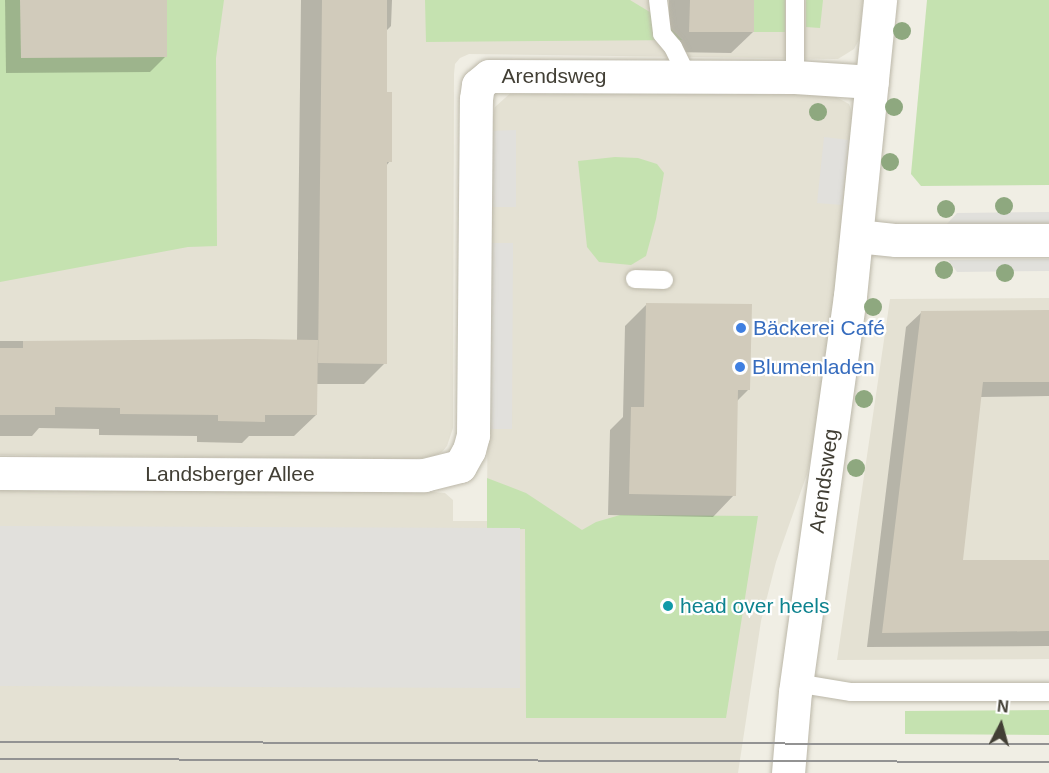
<!DOCTYPE html>
<meta charset="utf-8">
<style>
body{margin:0}
#map{position:relative;width:1049px;height:773px;overflow:hidden;background:#f0eee4;font-family:Helvetica,sans-serif}
div>[style]{position:absolute}
[style*='--x']{left:calc(var(--x)*1px);top:calc(var(--y)*1px);width:calc(var(--w)*1px);rotate:calc(var(--a)*1deg)}
.residential>*{inset:0;background:#e4e1d3}
.green>*{inset:0;background:#c5e2b0}
.parking>*{inset:0;background:#e1e0dc}
.shadow>*{inset:0;background:#0003}
.building>*{inset:0;background:#d1cbbb}
.roads{filter:drop-shadow(0 0 2px #bbb7a8) drop-shadow(0 0 2px #bbb7a8)}
.lane>*{height:18px;margin:-9px;padding:0 9px;transform-origin:9px;border-radius:9px;background:#fff}
.street>*{height:33px;margin:-16.5px;padding:0 16.5px;transform-origin:16.5px;border-radius:16.5px;background:#fff}
.tram>*{height:1.5px;margin:-0.75px;padding:0 0.75px;transform-origin:0.75px;border-radius:0.75px;background:#939393}
.trees>*{width:18px;height:18px;margin:-9px;border-radius:50%;background:#8ea87f}
.dots>*{width:16px;height:16px;translate:-50% -50%;box-sizing:border-box;border:3px solid #fff;border-radius:50%}
span{translate:-50% -50%;white-space:nowrap;text-align:center;line-height:1.15;-webkit-text-stroke:4.5px #fff;paint-order:stroke}
.street-label{font-size:21px;color:#423f35}
.shop-label{font-size:21px;color:#366cbe}
.left{translate:0 -50%;text-align:left}
.culture-label{font-size:21px;color:#0d838f}
.north{position:absolute;left:971px;top:695px;width:60px;height:60px;-webkit-text-stroke:4px #fff;paint-order:stroke;rotate:6deg;font-size:16px;font-weight:700;line-height:24px;text-align:center;color:#423f35}
.north::after{content:'';display:block;margin:auto;width:21px;height:27px;background:#423f35;clip-path:polygon(50% 0,100% 100%,50% 72%,0 100%)}
</style>
<div id="map">
<div class="residential">
<i style="clip-path:polygon(0 0,863px 0,860px 38px,854px 49px,838px 59px,469px 54px,460px 58px,455px 64px,454px 74px,453px 428px,447px 446px,442px 452px,434px 456px,416px 459px,0 455px)"></i>
<i style="clip-path:polygon(515px 89px,829px 93px,849px 104px,852px 112px,852px 138px,820px 416px,807px 474px,776px 562px,761px 621px,738px 773px,0 773px,0 489px,433px 492px,445px 493px,453px 500px,453px 521px,487px 521px,489px 131px,495px 107px)"></i>
<i style="clip-path:polygon(1049px 298px,1049px 659px,837px 660px,890px 299px)"></i>
</div>
<div class="green">
<i style="clip-path:polygon(0 0,224px 0,216px 58px,217px 246px,188px 247px,0 282px)"></i>
<i style="clip-path:polygon(425px 0,630px 0,663px 20px,682px 40px,426px 42px)"></i>
<i style="clip-path:polygon(754px 0,785px 0,785px 32px,754px 32px)"></i>
<i style="clip-path:polygon(806px 0,823px 0,820px 28px,806px 27px)"></i>
<i style="clip-path:polygon(927px 0,1049px 0,1049px 185px,921px 186px,911px 174px)"></i>
<i style="clip-path:polygon(615px 157px,638px 158px,657px 164px,664px 173px,656px 219px,646px 256px,631px 265px,599px 262px,587px 247px,578px 161px)"></i>
<i style="clip-path:polygon(487px 478px,526px 493px,582px 530px,596px 522px,620px 515px,758px 516px,726px 718px,526px 718px,525px 529px,487px 530px)"></i>
<i style="clip-path:polygon(1049px 710px,1049px 735px,905px 734px,905px 711px)"></i>
</div>
<div class="parking">
<i style="clip-path:polygon(516px 130px,516px 207px,489px 207px,489px 131px)"></i>
<i style="clip-path:polygon(824px 137px,849px 140px,842px 205px,817px 203px)"></i>
<i style="clip-path:polygon(1049px 212px,1049px 223px,946px 225px,957px 213px)"></i>
<i style="clip-path:polygon(489px 243px,513px 243px,512px 429px,488px 429px)"></i>
<i style="clip-path:polygon(1049px 259px,1049px 271px,957px 272px,948px 260px)"></i>
<i style="clip-path:polygon(0 526px,520px 528px,520px 688px,0 686px)"></i>
</div>
<div class="shadow">
<i style="clip-path:polygon(5px 0,165px 0,166px 56px,150px 72px,6px 73px)"></i>
<i style="clip-path:polygon(301px 0,392px 0,391px 26px,386px 31px,385px 94px,390px 161px,386px 166px,385px 363px,364px 384px,316px 384px,316px 415px,294px 436px,249px 436px,242px 443px,197px 442px,197px 436px,99px 435px,99px 429px,39px 428px,32px 436px,0 436px,0 341px,297px 341px)"></i>
<i style="clip-path:polygon(669px 0,753px 0,753px 32px,731px 53px,669px 52px)"></i>
<i style="clip-path:polygon(647px 304px,748px 390px,736px 402px,734px 495px,713px 517px,608px 515px,610px 430px,623px 417px,625px 326px)"></i>
<i style="clip-path:polygon(1049px 311px,1049px 396px,980px 397px,961px 562px,1049px 561px,1049px 646px,867px 647px,906px 327px,922px 312px)"></i>
</div>
<div class="building">
<i style="clip-path:polygon(20px 0,167px 0,167px 57px,21px 58px)"></i>
<i style="clip-path:polygon(322px 0,387px 0,387px 92px,392px 92px,392px 162px,387px 162px,387px 364px,318px 363px)"></i>
<i style="clip-path:polygon(690px 0,754px 0,754px 32px,689px 32px)"></i>
<i style="clip-path:polygon(646px 303px,752px 304px,750px 390px,738px 390px,736px 496px,629px 494px,631px 407px,644px 407px)"></i>
<i style="clip-path:polygon(1049px 310px,1049px 382px,983px 382px,963px 560px,1049px 560px,1049px 631px,882px 633px,921px 311px)"></i>
<i style="clip-path:polygon(249px 339px,318px 340px,317px 415px,265px 415px,265px 422px,218px 421px,218px 415px,120px 414px,120px 408px,55px 407px,55px 415px,0 415px,0 348px,23px 348px,23px 341px)"></i>
</div>
<div class="roads">
<div class="lane">
<i style="--x:658;--y:0;--w:34;--a:83"></i>
<i style="--x:662;--y:34;--w:17;--a:50"></i>
<i style="--x:673;--y:47;--w:32;--a:64"></i>
<i style="--x:795;--y:77;--w:77;--a:-90"></i>
<i style="--x:635;--y:279;--w:29;--a:2"></i>
<i style="--x:796;--y:683;--w:56;--a:9.3"></i>
<i style="--x:851;--y:692;--w:198;--a:0"></i>
</div>
<div class="street">
<i style="--x:857;--y:236;--w:39;--a:6"></i>
<i style="--x:896;--y:240;--w:153;--a:0"></i>
<i style="--x:0;--y:473;--w:424;--a:0.3"></i>
<i style="--x:424;--y:475;--w:37;--a:-14"></i>
<i style="--x:460;--y:466;--w:18;--a:-61"></i>
<i style="--x:469;--y:450;--w:16;--a:-75"></i>
<i style="--x:473;--y:435;--w:336;--a:-89.5"></i>
<i style="--x:476;--y:99;--w:14;--a:-82"></i>
<i style="--x:478;--y:85;--w:14;--a:-39"></i>
<i style="--x:489;--y:76;--w:306;--a:0.2"></i>
<i style="--x:795;--y:77;--w:77;--a:3.7"></i>
<i style="--x:788;--y:773;--w:81;--a:-85.1"></i>
<i style="--x:795;--y:692;--w:400;--a:-82.1"></i>
<i style="--x:850;--y:296;--w:298;--a:-84.2"></i>
</div>
</div>
<div class="tram">
<i style="--x:0;--y:742;--w:1049;--a:0.11"></i>
<i style="--x:0;--y:759;--w:1049;--a:0.16"></i>
</div>
<div class="trees">
<i style="left:902px;top:31px"></i>
<i style="left:894px;top:107px"></i>
<i style="left:818px;top:112px"></i>
<i style="left:890px;top:162px"></i>
<i style="left:1004px;top:206px"></i>
<i style="left:946px;top:209px"></i>
<i style="left:944px;top:270px"></i>
<i style="left:1005px;top:273px"></i>
<i style="left:873px;top:307px"></i>
<i style="left:864px;top:399px"></i>
<i style="left:856px;top:468px"></i>
</div>
<div class="dots">
<i style="left:741px;top:328px;background:#3f7fe0"></i>
<i style="left:740px;top:367px;background:#3f7fe0"></i>
<i style="left:668px;top:606px;background:#0f9aa8"></i>
</div>
<div class="street-label">
<span style="left:554px;top:76px">Arendsweg</span>
<span style="left:230px;top:474px">Landsberger Allee</span>
<span style="left:824px;top:481px;rotate:-82deg">Arendsweg</span>
</div>
<div class="shop-label">
<span class="left" style="left:753px;top:328px">Bäckerei Café</span>
<span class="left" style="left:752px;top:367px">Blumenladen</span>
</div>
<div class="culture-label">
<span class="left" style="left:680px;top:606px">head over heels</span>
</div>
<div class="north">N</div>
</div>
